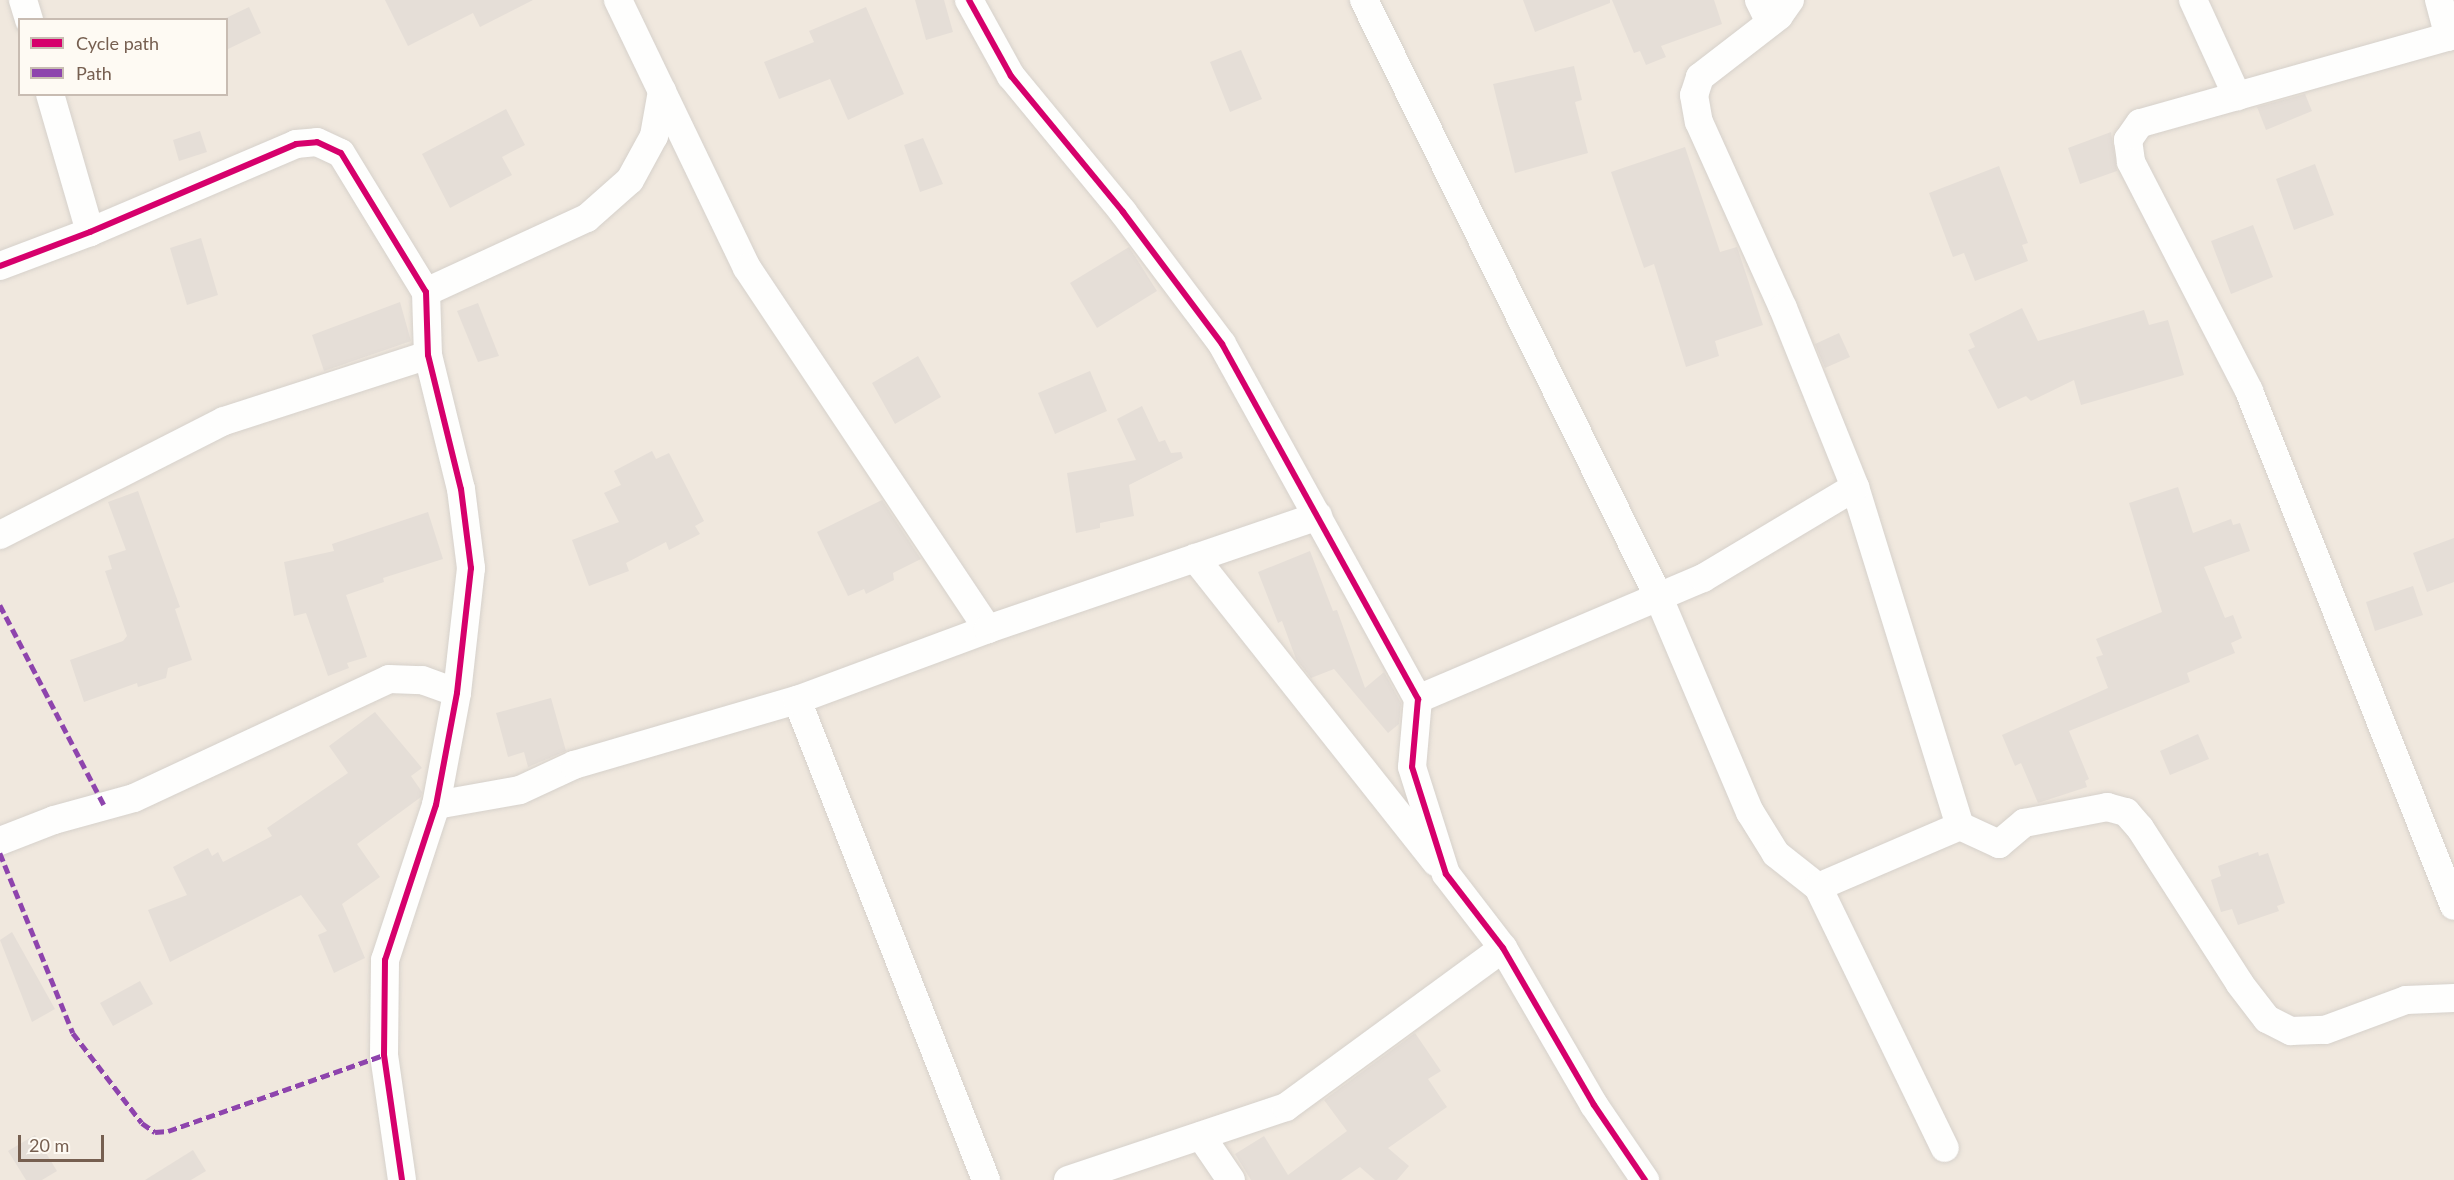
<!DOCTYPE html>
<style>
body{margin:0}
#map{position:relative;width:2454px;height:1180px;overflow:hidden;background:#f8f5f0;font-family:Lato,sans-serif}
div>[style]{position:absolute}
[style*='--x']{left:calc(var(--x)*1px);top:calc(var(--y)*1px);width:calc(var(--w)*1px);rotate:calc(var(--a)*1deg)}
.residential>*{inset:0;background:#f0e8de}
.building>*{inset:0;background:#e5ded7}
.roads{filter:drop-shadow(0 0 2px #d6d1cb) drop-shadow(0 0 2px #d6d1cb)}
.minor>*{height:28px;margin:-14px;padding:0 14px;transform-origin:14px;border-radius:14px;background:#fefefd}
.quiet>*{height:4.5px;margin-top:-2.25px;transform-origin:0;background:repeating-linear-gradient(90deg,#8e44ad 0 9px,transparent 0 13.5px)}
.cycleway>*{height:6px;margin:-3px;padding:0 3px;transform-origin:3px;border-radius:3px;background:#d6006c}
span{translate:-50% -50%;white-space:nowrap;text-align:center;line-height:1.15;-webkit-text-stroke:4.5px #fefaf3;paint-order:stroke}
.legend{position:absolute;left:18px;top:18px;width:210px;height:78px;box-sizing:border-box;background:#fefaf3;border:2px solid #c8bcb2;margin:0;padding:8px 10px;list-style:none;font-size:18px;color:#765f50}
.legend li{display:flex;align-items:center;gap:12px;height:30px}
.legend b{width:30px;border:2px solid #c8bcb2}
.scale{position:absolute;left:18px;top:1135px;width:86px;height:27px;box-sizing:border-box;border:3px solid #765f50;border-top:0;padding-left:8px;font-size:18px;line-height:21px;white-space:nowrap;color:#765f50;-webkit-text-stroke:4px #fefaf3;paint-order:stroke}
</style>
<div id="map">
<div class="residential">
<i style="clip-path:polygon(evenodd,0 0,2454px 0,2454px 1180px,0 1180px,0 0,20px 20px,226px 20px,226px 94px,20px 94px,20px 20px)"></i>
</div>
<div class="building">
<i style="clip-path:polygon(385px 0,533px 0,480px 27px,473px 13px,408px 46px)"></i>
<i style="clip-path:polygon(915px 0,944px 0,953px 32px,926px 40px)"></i>
<i style="clip-path:polygon(1523px 0,1610px 0,1610px 3px,1535px 32px)"></i>
<i style="clip-path:polygon(1612px 0,1714px 0,1722px 24px,1661px 46px,1666px 57px,1646px 65px,1640px 51px,1634px 53px)"></i>
<i style="clip-path:polygon(249px 7px,261px 33px,226px 50px,226px 18px)"></i>
<i style="clip-path:polygon(866px 7px,904px 94px,848px 120px,830px 79px,779px 99px,764px 62px,814px 42px,809px 31px)"></i>
<i style="clip-path:polygon(1241px 50px,1262px 99px,1230px 112px,1210px 62px)"></i>
<i style="clip-path:polygon(1574px 66px,1582px 100px,1575px 102px,1588px 153px,1515px 173px,1493px 84px)"></i>
<i style="clip-path:polygon(2305px 94px,2312px 111px,2266px 130px,2257px 107px)"></i>
<i style="clip-path:polygon(506px 109px,525px 145px,502px 157px,512px 175px,450px 208px,422px 154px)"></i>
<i style="clip-path:polygon(200px 131px,207px 152px,179px 161px,173px 140px)"></i>
<i style="clip-path:polygon(2111px 132px,2117px 171px,2080px 184px,2068px 148px)"></i>
<i style="clip-path:polygon(923px 138px,943px 184px,920px 192px,904px 145px)"></i>
<i style="clip-path:polygon(1685px 147px,1720px 252px,1737px 247px,1763px 325px,1715px 341px,1719px 356px,1686px 367px,1654px 264px,1644px 268px,1611px 172px)"></i>
<i style="clip-path:polygon(2315px 164px,2334px 215px,2294px 230px,2276px 179px)"></i>
<i style="clip-path:polygon(1999px 166px,2028px 243px,2022px 245px,2028px 261px,1975px 281px,1964px 253px,1953px 257px,1929px 193px)"></i>
<i style="clip-path:polygon(2253px 225px,2273px 277px,2231px 294px,2211px 241px)"></i>
<i style="clip-path:polygon(201px 238px,218px 295px,187px 305px,170px 248px)"></i>
<i style="clip-path:polygon(1129px 247px,1157px 291px,1097px 328px,1070px 283px)"></i>
<i style="clip-path:polygon(400px 302px,411px 341px,324px 371px,312px 335px)"></i>
<i style="clip-path:polygon(478px 303px,499px 356px,478px 362px,457px 311px)"></i>
<i style="clip-path:polygon(2022px 308px,2038px 341px,2144px 310px,2149px 325px,2168px 320px,2184px 375px,2081px 405px,2074px 380px,2031px 401px,2026px 396px,1998px 409px,1968px 350px,1975px 347px,1969px 334px)"></i>
<i style="clip-path:polygon(1839px 333px,1850px 357px,1825px 368px,1815px 344px)"></i>
<i style="clip-path:polygon(918px 356px,941px 397px,895px 424px,872px 383px)"></i>
<i style="clip-path:polygon(1090px 371px,1107px 411px,1055px 434px,1038px 393px)"></i>
<i style="clip-path:polygon(1142px 406px,1159px 442px,1165px 440px,1171px 453px,1181px 452px,1183px 458px,1129px 485px,1134px 516px,1100px 523px,1100px 528px,1076px 533px,1067px 473px,1136px 460px,1117px 419px)"></i>
<i style="clip-path:polygon(652px 451px,656px 459px,669px 453px,704px 521px,695px 526px,700px 534px,669px 550px,666px 542px,626px 563px,629px 571px,589px 586px,572px 540px,619px 522px,604px 493px,621px 485px,614px 471px)"></i>
<i style="clip-path:polygon(2178px 487px,2193px 533px,2231px 519px,2233px 525px,2240px 523px,2250px 551px,2204px 567px,2225px 618px,2233px 615px,2242px 638px,2231px 643px,2235px 653px,2187px 673px,2190px 682px,2069px 731px,2089px 779px,2085px 781px,2087px 787px,2038px 803px,2021px 763px,2015px 766px,2002px 735px,2108px 688px,2096px 657px,2103px 655px,2096px 639px,2162px 612px,2129px 503px)"></i>
<i style="clip-path:polygon(138px 491px,180px 607px,175px 609px,192px 660px,168px 668px,166px 678px,138px 687px,137px 683px,84px 702px,70px 660px,123px 641px,127px 636px,105px 571px,112px 569px,108px 556px,126px 550px,108px 502px)"></i>
<i style="clip-path:polygon(882px 500px,921px 559px,893px 573px,894px 580px,866px 594px,864px 589px,848px 596px,817px 532px)"></i>
<i style="clip-path:polygon(428px 512px,443px 559px,383px 578px,384px 582px,346px 595px,367px 657px,347px 663px,349px 668px,328px 676px,306px 613px,294px 616px,284px 562px,334px 551px,332px 544px)"></i>
<i style="clip-path:polygon(2454px 538px,2454px 582px,2427px 592px,2413px 553px)"></i>
<i style="clip-path:polygon(1310px 551px,1333px 611px,1337px 610px,1365px 688px,1384px 672px,1401px 703px,1399px 724px,1388px 733px,1334px 669px,1311px 678px,1296px 659px,1282px 621px,1278px 623px,1258px 572px)"></i>
<i style="clip-path:polygon(2413px 586px,2423px 615px,2375px 631px,2366px 602px)"></i>
<i style="clip-path:polygon(551px 698px,566px 751px,528px 767px,524px 752px,508px 757px,496px 713px)"></i>
<i style="clip-path:polygon(375px 712px,422px 768px,411px 776px,422px 792px,421px 797px,357px 844px,380px 877px,342px 904px,365px 958px,334px 973px,318px 935px,327px 931px,301px 895px,170px 962px,148px 910px,187px 895px,173px 867px,208px 848px,212px 856px,218px 852px,223px 862px,272px 836px,267px 828px,348px 773px,329px 746px)"></i>
<i style="clip-path:polygon(2198px 734px,2209px 759px,2170px 775px,2160px 751px)"></i>
<i style="clip-path:polygon(2258px 852px,2259px 856px,2268px 853px,2285px 903px,2277px 906px,2279px 911px,2238px 925px,2232px 909px,2221px 912px,2211px 880px,2221px 876px,2218px 866px)"></i>
<i style="clip-path:polygon(12px 932px,55px 1009px,32px 1022px,0 940px)"></i>
<i style="clip-path:polygon(140px 981px,153px 1004px,113px 1026px,100px 1003px)"></i>
<i style="clip-path:polygon(1415px 1033px,1441px 1071px,1428px 1079px,1447px 1107px,1388px 1148px,1409px 1166px,1397px 1180px,1375px 1180px,1360px 1167px,1341px 1180px,1251px 1180px,1235px 1154px,1264px 1136px,1288px 1175px,1347px 1131px,1324px 1100px)"></i>
<i style="clip-path:polygon(35px 1135px,57px 1171px,42px 1180px,26px 1180px,8px 1151px)"></i>
<i style="clip-path:polygon(193px 1150px,206px 1171px,191px 1180px,145px 1180px)"></i>
</div>
<div class="roads">
<div class="minor">
<i style="--x:23;--y:0;--w:21;--a:73"></i>
<i style="--x:618;--y:0;--w:297;--a:64.3"></i>
<i style="--x:747;--y:268;--w:434;--a:56.3"></i>
<i style="--x:969;--y:0;--w:87;--a:61.1"></i>
<i style="--x:1011;--y:76;--w:176;--a:50.5"></i>
<i style="--x:1123;--y:212;--w:165;--a:53.1"></i>
<i style="--x:1222;--y:344;--w:406;--a:61.1"></i>
<i style="--x:1418;--y:699;--w:68;--a:95"></i>
<i style="--x:1412;--y:767;--w:112;--a:72.4"></i>
<i style="--x:1446;--y:874;--w:93;--a:52.4"></i>
<i style="--x:1503;--y:948;--w:181;--a:59.9"></i>
<i style="--x:1594;--y:1105;--w:91;--a:55.8"></i>
<i style="--x:1364;--y:0;--w:667;--a:63.74"></i>
<i style="--x:1659;--y:598;--w:233;--a:67"></i>
<i style="--x:1750;--y:812;--w:49;--a:58.2"></i>
<i style="--x:1776;--y:854;--w:53;--a:38.2"></i>
<i style="--x:1818;--y:887;--w:290;--a:64.1"></i>
<i style="--x:1759;--y:0;--w:25;--a:64"></i>
<i style="--x:1790;--y:0;--w:19;--a:125"></i>
<i style="--x:1779;--y:16;--w:100;--a:142.3"></i>
<i style="--x:1700;--y:77;--w:19;--a:108"></i>
<i style="--x:1694;--y:95;--w:27;--a:80"></i>
<i style="--x:1699;--y:122;--w:204;--a:65.7"></i>
<i style="--x:1783;--y:308;--w:193;--a:68.1"></i>
<i style="--x:1855;--y:487;--w:355;--a:72.8"></i>
<i style="--x:2193;--y:0;--w:106;--a:65.4"></i>
<i style="--x:2439;--y:0;--w:38;--a:75"></i>
<i style="--x:2454;--y:35;--w:326;--a:164.3"></i>
<i style="--x:2140;--y:123;--w:21;--a:125"></i>
<i style="--x:2128;--y:140;--w:22;--a:82"></i>
<i style="--x:2131;--y:162;--w:258;--a:62.7"></i>
<i style="--x:2249;--y:391;--w:554;--a:68.29"></i>
<i style="--x:50;--y:94;--w:144;--a:73.8"></i>
<i style="--x:0;--y:266;--w:96;--a:-20.7"></i>
<i style="--x:90;--y:232;--w:224;--a:-23.1"></i>
<i style="--x:296;--y:144;--w:21;--a:-5"></i>
<i style="--x:317;--y:142;--w:26;--a:25"></i>
<i style="--x:341;--y:153;--w:163;--a:58.6"></i>
<i style="--x:426;--y:292;--w:63;--a:88.2"></i>
<i style="--x:428;--y:355;--w:138;--a:76.2"></i>
<i style="--x:461;--y:489;--w:80;--a:82.8"></i>
<i style="--x:471;--y:568;--w:126;--a:96.4"></i>
<i style="--x:457;--y:693;--w:114;--a:100.6"></i>
<i style="--x:436;--y:805;--w:163;--a:108.2"></i>
<i style="--x:385;--y:960;--w:95;--a:90.6"></i>
<i style="--x:384;--y:1055;--w:126;--a:81.8"></i>
<i style="--x:426;--y:292;--w:177;--a:-24.7"></i>
<i style="--x:587;--y:218;--w:57;--a:-41.5"></i>
<i style="--x:630;--y:180;--w:50;--a:-61.4"></i>
<i style="--x:654;--y:136;--w:46;--a:-79.9"></i>
<i style="--x:0;--y:535;--w:251;--a:-27"></i>
<i style="--x:224;--y:421;--w:214;--a:-17.9"></i>
<i style="--x:1195;--y:558;--w:388;--a:51.6"></i>
<i style="--x:1418;--y:699;--w:310;--a:-23"></i>
<i style="--x:1703;--y:578;--w:177;--a:-30.9"></i>
<i style="--x:797;--y:700;--w:516;--a:68.51"></i>
<i style="--x:436;--y:805;--w:85;--a:-10.1"></i>
<i style="--x:520;--y:790;--w:60;--a:-24.8"></i>
<i style="--x:574;--y:765;--w:232;--a:-16.3"></i>
<i style="--x:797;--y:700;--w:204;--a:-20.4"></i>
<i style="--x:988;--y:629;--w:349;--a:-18.9"></i>
<i style="--x:0;--y:841;--w:58;--a:-21.3"></i>
<i style="--x:54;--y:820;--w:83;--a:-15.4"></i>
<i style="--x:134;--y:798;--w:281;--a:-25"></i>
<i style="--x:389;--y:679;--w:33;--a:2"></i>
<i style="--x:422;--y:680;--w:37;--a:20"></i>
<i style="--x:1818;--y:887;--w:155;--a:-23.2"></i>
<i style="--x:1960;--y:826;--w:43;--a:24.8"></i>
<i style="--x:1999;--y:844;--w:33;--a:-40"></i>
<i style="--x:2024;--y:823;--w:85;--a:-10.9"></i>
<i style="--x:2107;--y:807;--w:20;--a:15"></i>
<i style="--x:2126;--y:812;--w:21;--a:49"></i>
<i style="--x:2140;--y:828;--w:185;--a:57.3"></i>
<i style="--x:2240;--y:984;--w:44;--a:52.4"></i>
<i style="--x:2267;--y:1019;--w:27;--a:27"></i>
<i style="--x:2291;--y:1031;--w:34;--a:-2"></i>
<i style="--x:2325;--y:1030;--w:86;--a:-20.3"></i>
<i style="--x:2406;--y:1000;--w:48;--a:-2.4"></i>
<i style="--x:1201;--y:1136;--w:53;--a:55.7"></i>
<i style="--x:1068;--y:1180;--w:230;--a:-18.5"></i>
<i style="--x:1286;--y:1107;--w:269;--a:-36.2"></i>
</div>
</div>
<div class="quiet">
<i style="--x:0;--y:605;--w:228;--a:62.5"></i>
<i style="--x:0;--y:853;--w:194;--a:67.9"></i>
<i style="--x:73;--y:1033;--w:113;--a:52.5"></i>
<i style="--x:142;--y:1123;--w:16;--a:35"></i>
<i style="--x:155;--y:1132;--w:13;--a:-4"></i>
<i style="--x:168;--y:1131;--w:229;--a:-19.4"></i>
</div>
<div class="cycleway">
<i style="--x:969;--y:0;--w:87;--a:61.1"></i>
<i style="--x:1011;--y:76;--w:176;--a:50.5"></i>
<i style="--x:1123;--y:212;--w:165;--a:53.1"></i>
<i style="--x:1222;--y:344;--w:406;--a:61.1"></i>
<i style="--x:1418;--y:699;--w:68;--a:95"></i>
<i style="--x:1412;--y:767;--w:112;--a:72.4"></i>
<i style="--x:1446;--y:874;--w:93;--a:52.4"></i>
<i style="--x:1503;--y:948;--w:181;--a:59.9"></i>
<i style="--x:1594;--y:1105;--w:91;--a:55.8"></i>
<i style="--x:0;--y:266;--w:96;--a:-20.7"></i>
<i style="--x:90;--y:232;--w:224;--a:-23.1"></i>
<i style="--x:296;--y:144;--w:21;--a:-5"></i>
<i style="--x:317;--y:142;--w:26;--a:25"></i>
<i style="--x:341;--y:153;--w:163;--a:58.6"></i>
<i style="--x:426;--y:292;--w:63;--a:88.2"></i>
<i style="--x:428;--y:355;--w:138;--a:76.2"></i>
<i style="--x:461;--y:489;--w:80;--a:82.8"></i>
<i style="--x:471;--y:568;--w:126;--a:96.4"></i>
<i style="--x:457;--y:693;--w:114;--a:100.6"></i>
<i style="--x:436;--y:805;--w:163;--a:108.2"></i>
<i style="--x:385;--y:960;--w:95;--a:90.6"></i>
<i style="--x:384;--y:1055;--w:126;--a:81.8"></i>
</div>
<ul class="legend">
<li><b style="height:8px;background:#d6006c"></b>Cycle path</li>
<li><b style="height:8px;background:#8e44ad"></b>Path</li>
</ul>
<div class="scale">20 m</div>
</div>
